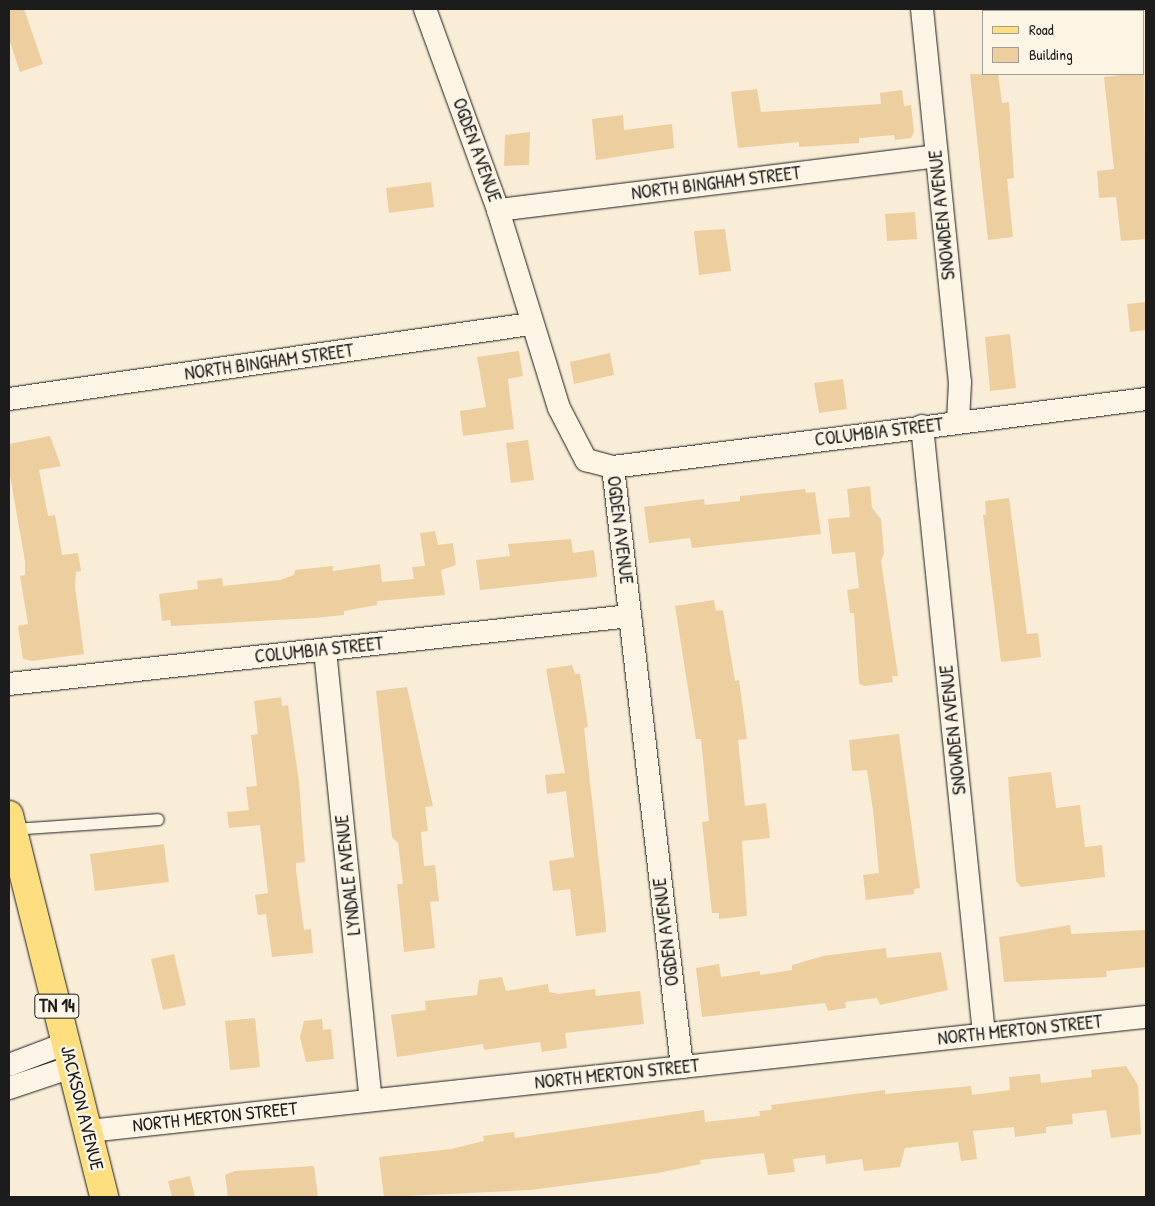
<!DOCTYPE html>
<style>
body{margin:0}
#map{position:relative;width:1155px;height:1206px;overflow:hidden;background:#f9edd7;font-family:"Patrick Hand",sans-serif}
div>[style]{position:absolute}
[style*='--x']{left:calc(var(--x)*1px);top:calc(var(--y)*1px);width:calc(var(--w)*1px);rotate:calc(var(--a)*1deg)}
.building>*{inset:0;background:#edce9f}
.roads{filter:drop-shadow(0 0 1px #1c1c1c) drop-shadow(0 0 1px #1c1c1c)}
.service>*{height:11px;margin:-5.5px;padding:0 5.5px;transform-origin:5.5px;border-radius:5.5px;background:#fcf5e5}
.minor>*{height:22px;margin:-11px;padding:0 11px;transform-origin:11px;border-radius:11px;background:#fcf5e5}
.primary>*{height:28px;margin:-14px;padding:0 14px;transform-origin:14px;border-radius:14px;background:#fddf80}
span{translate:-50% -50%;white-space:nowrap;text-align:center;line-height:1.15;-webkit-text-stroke:5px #fcf5e5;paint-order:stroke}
.shield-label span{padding:1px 4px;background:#fcf5e5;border:1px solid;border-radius:4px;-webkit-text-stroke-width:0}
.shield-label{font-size:18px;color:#1c1c1c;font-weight:700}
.street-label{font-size:19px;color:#1c1c1c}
.frame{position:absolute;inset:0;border:10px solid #1c1c1c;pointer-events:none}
.legend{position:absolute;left:982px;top:10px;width:162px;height:65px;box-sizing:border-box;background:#fcf5e5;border:1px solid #a29e95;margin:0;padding:6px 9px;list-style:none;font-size:15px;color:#1c1c1c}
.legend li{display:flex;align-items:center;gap:10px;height:25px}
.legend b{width:25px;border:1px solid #a29e95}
</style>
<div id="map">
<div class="building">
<i style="clip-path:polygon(9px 9px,24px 9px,43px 64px,20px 72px,9px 39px)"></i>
<i style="clip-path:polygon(1144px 72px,1146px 239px,1121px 241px,1116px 197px,1099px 198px,1097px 171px,1114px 169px,1104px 77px)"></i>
<i style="clip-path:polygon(970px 74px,998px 74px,1002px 103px,1009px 102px,1014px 178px,1007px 179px,1013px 237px,988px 240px)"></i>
<i style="clip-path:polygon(757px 89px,761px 112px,881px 104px,880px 93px,902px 90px,904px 106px,911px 105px,914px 132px,911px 138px,895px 140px,894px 135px,859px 138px,859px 143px,799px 147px,799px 142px,738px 148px,731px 92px)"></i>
<i style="clip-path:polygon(623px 115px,624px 130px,672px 124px,674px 148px,596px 160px,592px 119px)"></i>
<i style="clip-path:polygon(530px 132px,529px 165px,504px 166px,505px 135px)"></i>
<i style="clip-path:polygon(431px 182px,434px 207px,389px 213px,386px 188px)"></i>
<i style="clip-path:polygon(915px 212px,917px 239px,887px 241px,885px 214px)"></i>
<i style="clip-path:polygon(725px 229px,731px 271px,699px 275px,694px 231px)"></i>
<i style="clip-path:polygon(1146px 302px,1146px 330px,1130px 332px,1127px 304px)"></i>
<i style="clip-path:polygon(1010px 334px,1016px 388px,990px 391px,985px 337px)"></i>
<i style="clip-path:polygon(519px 351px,523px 376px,508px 379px,514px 429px,463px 436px,460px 411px,486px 407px,477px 357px)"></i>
<i style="clip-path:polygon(610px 353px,614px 375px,574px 384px,570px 362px)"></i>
<i style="clip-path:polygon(843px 379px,847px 409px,819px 413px,814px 383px)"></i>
<i style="clip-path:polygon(50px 436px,61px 466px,39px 470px,48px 516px,55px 515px,62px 555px,78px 553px,81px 571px,76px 572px,75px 587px,84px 654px,32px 661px,23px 659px,18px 626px,28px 624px,20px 576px,25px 575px,25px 561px,9px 470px,9px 444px)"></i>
<i style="clip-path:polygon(528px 440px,534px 480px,511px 483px,506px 443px)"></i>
<i style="clip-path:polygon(870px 486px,872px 508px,881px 519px,884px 553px,881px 561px,898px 676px,892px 676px,893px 682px,865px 686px,859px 684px,854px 613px,850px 613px,847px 590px,859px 588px,855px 552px,832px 554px,828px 519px,850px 517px,847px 489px)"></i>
<i style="clip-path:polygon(805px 489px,806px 493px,815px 492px,821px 534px,692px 548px,690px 538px,649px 543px,644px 507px,704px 499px,705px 505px,740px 501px,740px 496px)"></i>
<i style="clip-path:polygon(1009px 498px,1027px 634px,1038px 633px,1041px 657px,1001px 662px,983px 515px,986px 515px,985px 501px)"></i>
<i style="clip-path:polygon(435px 531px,438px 545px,453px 543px,456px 565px,441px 570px,445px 595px,377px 601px,377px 605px,344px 611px,344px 615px,314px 618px,171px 626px,170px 620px,162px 621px,159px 594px,198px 589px,197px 581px,222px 578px,223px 586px,280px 580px,294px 575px,295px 570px,333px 566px,333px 571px,380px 564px,382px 582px,414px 579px,412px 567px,425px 566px,420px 533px)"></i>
<i style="clip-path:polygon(571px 539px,573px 553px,594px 550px,597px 577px,480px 590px,476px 560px,510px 556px,508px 544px)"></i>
<i style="clip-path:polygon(714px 600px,716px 611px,723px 610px,735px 681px,739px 680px,747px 739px,738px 740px,745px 806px,766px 803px,770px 838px,742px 841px,747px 916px,719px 919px,719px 913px,712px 913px,702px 822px,709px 821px,701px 739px,696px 739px,675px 606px)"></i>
<i style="clip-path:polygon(572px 665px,575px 674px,580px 674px,588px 727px,584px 728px,606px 925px,606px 932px,576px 936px,570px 889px,553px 891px,549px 861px,574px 857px,566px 791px,547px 794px,545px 775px,565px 773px,546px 669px)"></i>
<i style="clip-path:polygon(407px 687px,433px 806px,425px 807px,428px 831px,421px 832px,424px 866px,435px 865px,439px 901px,430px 902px,435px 948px,404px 952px,397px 884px,403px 884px,398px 843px,392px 837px,376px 691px)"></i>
<i style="clip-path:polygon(281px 697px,282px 706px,288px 705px,299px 782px,305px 862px,296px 863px,296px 870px,304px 930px,311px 929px,313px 953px,272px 957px,266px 914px,258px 915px,255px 895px,268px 893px,260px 825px,229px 828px,227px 812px,249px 810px,246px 787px,257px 786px,251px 735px,258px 734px,254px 701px)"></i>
<i style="clip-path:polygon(899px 734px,920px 888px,914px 889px,914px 894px,866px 900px,863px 875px,879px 873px,873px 810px,867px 770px,852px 771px,849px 740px)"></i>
<i style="clip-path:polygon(1051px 772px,1056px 808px,1080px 805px,1085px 847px,1102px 845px,1105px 877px,1021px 887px,1016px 881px,1008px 777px)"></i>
<i style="clip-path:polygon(164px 844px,169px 882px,95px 891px,90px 854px)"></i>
<i style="clip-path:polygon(1070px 925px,1071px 934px,1145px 930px,1146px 967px,1106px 971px,1107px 977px,1004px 982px,999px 937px)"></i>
<i style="clip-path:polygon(886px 948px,887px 958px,941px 952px,948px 990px,880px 1005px,877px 998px,845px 1002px,846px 1008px,828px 1011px,825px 1003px,702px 1017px,696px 968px,719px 964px,721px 977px,760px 971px,760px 975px,792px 970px,792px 965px,823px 956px)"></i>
<i style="clip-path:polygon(174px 954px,186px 1005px,163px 1010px,151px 959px)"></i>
<i style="clip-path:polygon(502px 977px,506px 991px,548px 984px,549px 992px,559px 994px,595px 989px,596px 996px,640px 991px,644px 1024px,565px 1033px,567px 1048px,542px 1052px,540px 1042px,484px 1050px,483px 1044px,397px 1057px,391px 1015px,426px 1010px,425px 1001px,477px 995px,479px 980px)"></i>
<i style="clip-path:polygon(255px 1018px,260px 1067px,230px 1070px,225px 1021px)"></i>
<i style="clip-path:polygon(322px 1019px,323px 1030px,331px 1029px,334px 1059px,306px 1062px,300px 1037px,304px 1021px)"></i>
<i style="clip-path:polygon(1126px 1066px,1138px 1085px,1141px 1134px,1111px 1138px,1106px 1110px,1072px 1114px,1073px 1124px,1046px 1127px,1046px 1133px,1015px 1137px,1014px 1127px,973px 1131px,977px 1159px,961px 1161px,958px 1142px,905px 1148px,900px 1167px,864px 1171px,862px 1159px,826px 1164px,825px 1155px,793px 1159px,795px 1172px,768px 1175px,764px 1153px,700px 1160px,701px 1164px,658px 1173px,531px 1190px,384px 1197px,379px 1157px,451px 1149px,484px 1141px,483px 1136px,514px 1132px,515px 1138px,704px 1110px,705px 1122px,760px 1116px,759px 1111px,772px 1110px,771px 1105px,885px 1090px,885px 1094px,971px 1086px,972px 1095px,1010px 1090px,1009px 1077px,1040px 1074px,1041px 1083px,1092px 1077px,1091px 1070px)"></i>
<i style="clip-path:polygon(314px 1166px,318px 1197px,228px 1197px,225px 1175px,235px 1171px)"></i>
<i style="clip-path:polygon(190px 1176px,195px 1197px,172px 1197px,168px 1181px)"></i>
</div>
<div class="roads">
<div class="service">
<i style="--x:12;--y:829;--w:146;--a:-3.9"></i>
</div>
<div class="minor">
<i style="--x:425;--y:9;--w:214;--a:70"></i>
<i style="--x:498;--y:210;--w:207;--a:72.9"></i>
<i style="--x:559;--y:408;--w:59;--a:62.6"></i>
<i style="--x:586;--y:460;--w:28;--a:15"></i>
<i style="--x:613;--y:467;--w:604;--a:83.44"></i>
<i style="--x:922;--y:9;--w:375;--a:84.2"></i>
<i style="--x:960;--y:382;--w:40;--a:92.9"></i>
<i style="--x:498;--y:210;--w:440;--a:-7"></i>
<i style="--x:9;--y:399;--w:526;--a:-8.19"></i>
<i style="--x:922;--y:426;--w:611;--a:84.18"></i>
<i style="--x:613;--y:467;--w:537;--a:-7.27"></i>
<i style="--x:325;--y:650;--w:452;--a:84.2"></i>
<i style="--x:9;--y:684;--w:625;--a:-6.25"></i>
<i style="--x:9;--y:1065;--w:62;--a:-20.8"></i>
<i style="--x:9;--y:1088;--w:66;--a:-18.4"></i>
<i style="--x:89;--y:1131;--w:1063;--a:-6.16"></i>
</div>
<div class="primary">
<i style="--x:9;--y:815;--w:394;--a:76"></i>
</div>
</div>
<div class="shield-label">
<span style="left:57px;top:1006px">TN 14</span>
</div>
<div class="street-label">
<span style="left:477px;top:150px;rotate:70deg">OGDEN AVENUE</span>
<span style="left:716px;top:183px;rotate:-7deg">NORTH BINGHAM STREET</span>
<span style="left:942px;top:215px;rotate:-96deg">SNOWDEN AVENUE</span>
<span style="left:269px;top:362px;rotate:-8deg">NORTH BINGHAM STREET</span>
<span style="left:879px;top:432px;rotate:-7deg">COLUMBIA STREET</span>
<span style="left:620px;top:530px;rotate:83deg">OGDEN AVENUE</span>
<span style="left:319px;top:650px;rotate:-6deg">COLUMBIA STREET</span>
<span style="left:953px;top:730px;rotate:-96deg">SNOWDEN AVENUE</span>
<span style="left:348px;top:875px;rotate:-96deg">LYNDALE AVENUE</span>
<span style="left:666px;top:932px;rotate:-97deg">OGDEN AVENUE</span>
<span style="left:1020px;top:1030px;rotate:-6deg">NORTH MERTON STREET</span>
<span style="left:617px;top:1074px;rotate:-6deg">NORTH MERTON STREET</span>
<span style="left:82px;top:1108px;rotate:76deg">JACKSON AVENUE</span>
<span style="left:215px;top:1117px;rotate:-6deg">NORTH MERTON STREET</span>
</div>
<div class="frame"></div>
<ul class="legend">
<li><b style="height:6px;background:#fddf80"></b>Road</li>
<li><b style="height:14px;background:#edce9f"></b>Building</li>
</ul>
</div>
